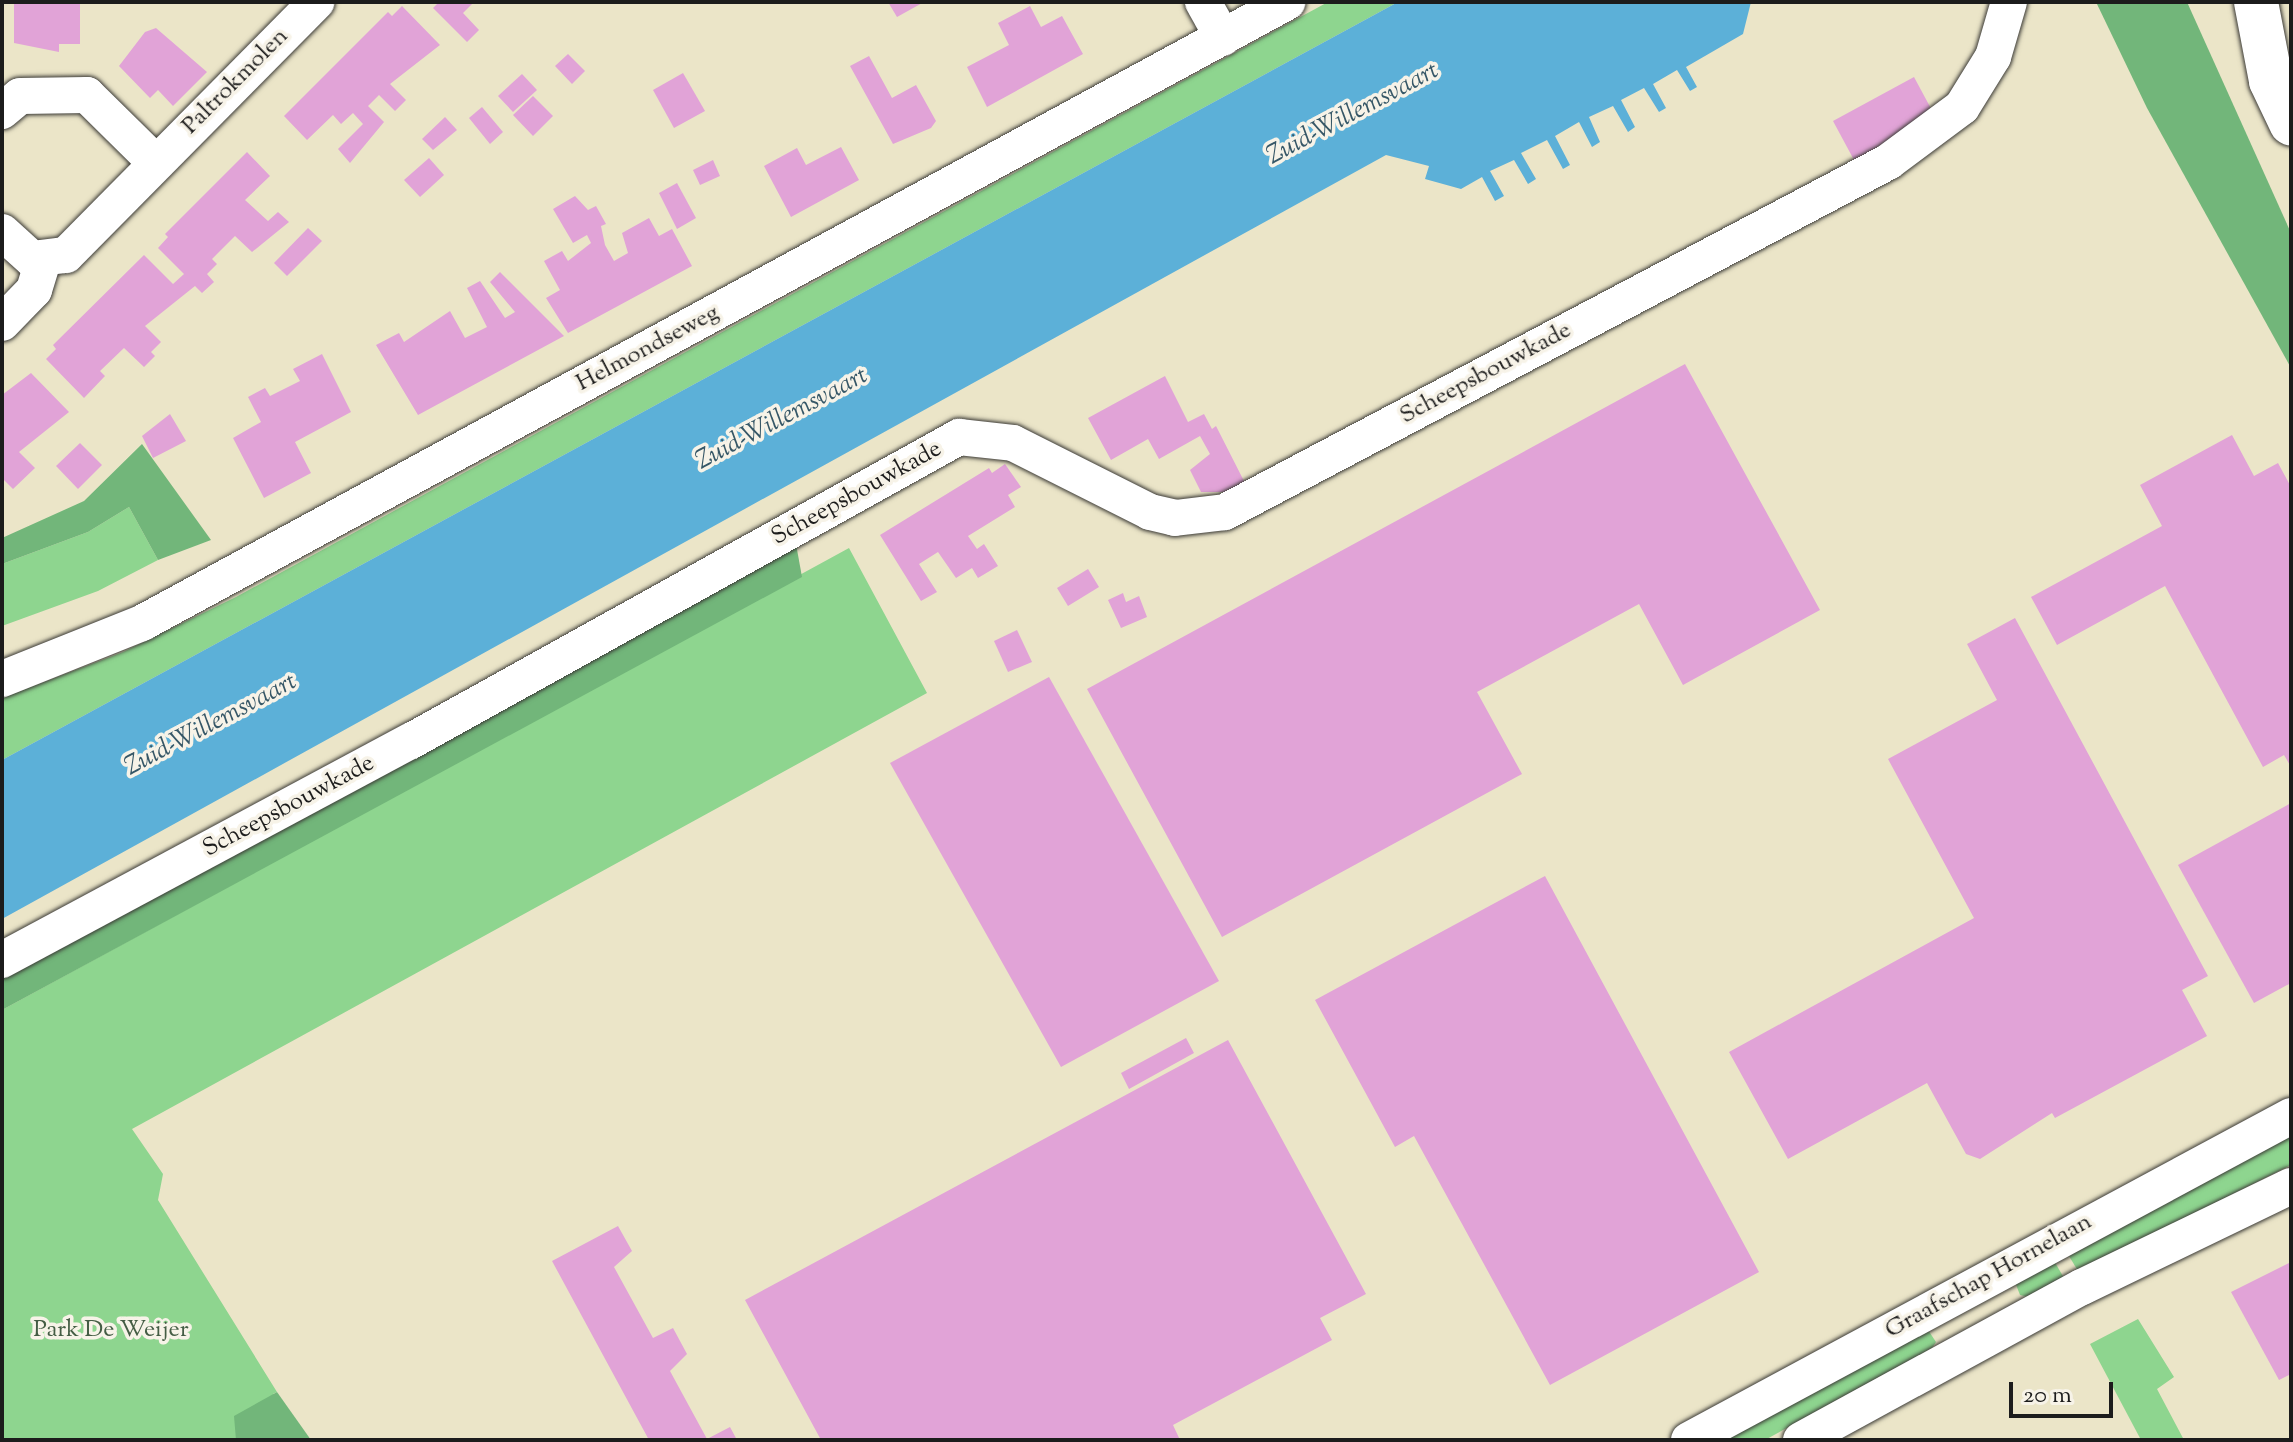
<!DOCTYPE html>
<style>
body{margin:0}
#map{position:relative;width:2293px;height:1442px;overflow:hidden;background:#ebe5c8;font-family:"Sorts Mill Goudy",serif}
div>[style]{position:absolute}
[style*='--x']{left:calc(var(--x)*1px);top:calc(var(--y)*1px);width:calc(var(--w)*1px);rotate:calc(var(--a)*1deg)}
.green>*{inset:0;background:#8ed58f}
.forest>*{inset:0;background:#72b67a}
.water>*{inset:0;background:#5cb0d8}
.building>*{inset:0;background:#e1a3d7}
.roads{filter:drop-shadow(0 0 2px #3b3a36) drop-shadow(0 0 2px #3b3a36)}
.minor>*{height:36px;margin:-18px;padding:0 18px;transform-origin:18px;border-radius:18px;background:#fff}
.major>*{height:44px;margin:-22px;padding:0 22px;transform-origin:22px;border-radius:22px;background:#fff}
span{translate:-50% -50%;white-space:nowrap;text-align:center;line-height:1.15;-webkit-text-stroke:7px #f7f3e8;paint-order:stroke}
.street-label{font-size:24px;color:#1c1c1c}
.park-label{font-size:24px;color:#445d44}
.water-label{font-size:26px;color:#365767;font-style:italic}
.frame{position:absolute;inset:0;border:4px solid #1c1c1c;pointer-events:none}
.scale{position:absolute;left:2009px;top:1382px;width:104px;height:36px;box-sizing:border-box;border:4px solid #1c1c1c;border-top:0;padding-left:10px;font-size:24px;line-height:28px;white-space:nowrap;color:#1c1c1c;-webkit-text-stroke:6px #f7f3e8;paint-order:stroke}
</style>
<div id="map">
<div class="green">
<i style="clip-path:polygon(1328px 2px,1398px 2px,2px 760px,2px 698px,123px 652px,236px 597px)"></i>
<i style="clip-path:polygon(129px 507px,158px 560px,98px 591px,2px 626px,2px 564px,88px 532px)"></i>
<i style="clip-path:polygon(849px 548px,927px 693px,132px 1129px,163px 1174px,158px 1200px,277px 1392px,273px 1394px,300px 1440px,2px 1440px,2px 1010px)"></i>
<i style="clip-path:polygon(2291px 1129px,2291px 1165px,2078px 1271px,2066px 1251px)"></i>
<i style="clip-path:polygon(2053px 1259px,2064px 1278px,2029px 1297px,2020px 1295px,2015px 1282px)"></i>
<i style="clip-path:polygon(2138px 1319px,2174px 1377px,2157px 1389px,2184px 1440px,2141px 1440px,2090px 1344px)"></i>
<i style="clip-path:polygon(1928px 1330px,1936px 1342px,1932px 1348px,1765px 1440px,1719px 1440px)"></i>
</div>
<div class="forest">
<i style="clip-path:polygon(2096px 2px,2187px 2px,2291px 233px,2291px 368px,2147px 108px)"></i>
<i style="clip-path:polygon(142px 444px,211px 540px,158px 560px,129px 507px,88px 532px,2px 564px,2px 538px,84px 501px)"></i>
<i style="clip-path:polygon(796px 544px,802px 577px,2px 1010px,2px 976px)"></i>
<i style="clip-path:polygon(277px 1392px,311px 1440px,236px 1440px,234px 1416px)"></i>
</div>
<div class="water">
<i style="clip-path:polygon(1398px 2px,1751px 2px,1743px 34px,1686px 67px,1697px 87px,1690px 91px,1677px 70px,1653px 84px,1666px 108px,1659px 112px,1644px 88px,1621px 100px,1635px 127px,1628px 132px,1613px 106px,1589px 117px,1600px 142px,1592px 147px,1579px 122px,1555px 136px,1570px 165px,1563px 169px,1547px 140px,1521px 153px,1536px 179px,1528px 184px,1514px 160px,1490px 171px,1504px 196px,1495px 201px,1482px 177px,1461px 189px,1425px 179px,1429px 166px,1386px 155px,2px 919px,2px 760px)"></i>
</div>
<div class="building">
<i style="clip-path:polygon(14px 2px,80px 2px,80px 44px,59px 44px,59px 52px,14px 43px)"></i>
<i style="clip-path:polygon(439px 2px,474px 2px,463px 13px,479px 30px,467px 42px,433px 8px)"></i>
<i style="clip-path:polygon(888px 2px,924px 2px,897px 17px)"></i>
<i style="clip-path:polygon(402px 6px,440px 45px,390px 84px,406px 100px,395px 111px,379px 95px,368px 106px,384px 122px,350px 163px,338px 149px,363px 124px,353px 113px,341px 124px,333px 115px,307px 140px,284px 116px,388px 12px,392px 16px)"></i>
<i style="clip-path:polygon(1030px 6px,1041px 27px,1062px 16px,1083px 54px,987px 107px,967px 67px,1009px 45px,998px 23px)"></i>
<i style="clip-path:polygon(156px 28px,207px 72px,173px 106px,158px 90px,150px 98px,119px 66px,145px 32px)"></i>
<i style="clip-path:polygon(568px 54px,585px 71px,572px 84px,555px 66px)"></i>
<i style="clip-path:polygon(869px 56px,892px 98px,916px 85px,936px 121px,931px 128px,893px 144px,850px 66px)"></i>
<i style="clip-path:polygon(683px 73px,705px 111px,674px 128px,653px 90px)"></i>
<i style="clip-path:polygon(522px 74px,537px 90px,513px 112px,498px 96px)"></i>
<i style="clip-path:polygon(1914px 77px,1935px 116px,1854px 160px,1833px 121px)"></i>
<i style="clip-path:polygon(533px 96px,553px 116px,533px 136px,513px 115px)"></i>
<i style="clip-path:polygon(482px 107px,503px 132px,490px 144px,469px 118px)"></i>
<i style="clip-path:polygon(445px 117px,457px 130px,433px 150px,422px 139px)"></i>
<i style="clip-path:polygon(841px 147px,859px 180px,791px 217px,764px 166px,797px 148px,806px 165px)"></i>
<i style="clip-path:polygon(247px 152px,270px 176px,245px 200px,268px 221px,278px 212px,289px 222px,252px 252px,235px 236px,212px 259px,217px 264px,207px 274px,214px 282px,202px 293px,195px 286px,145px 326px,161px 342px,151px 352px,155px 356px,144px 367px,124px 348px,100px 371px,105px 376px,84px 398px,46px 359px,56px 349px,53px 345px,144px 255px,173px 284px,184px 274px,158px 248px,168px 237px,165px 234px)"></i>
<i style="clip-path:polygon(429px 158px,444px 175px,420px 197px,404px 180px)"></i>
<i style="clip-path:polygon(713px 160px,720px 176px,700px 185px,693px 170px)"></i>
<i style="clip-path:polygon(677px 183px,696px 218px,677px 229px,659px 193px)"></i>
<i style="clip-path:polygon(575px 196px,588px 210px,596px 206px,606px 224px,601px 226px,605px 245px,614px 261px,628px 253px,622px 233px,649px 218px,659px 236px,672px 229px,692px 266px,568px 333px,546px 298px,560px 290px,544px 261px,562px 251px,568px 261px,591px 243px,587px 235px,573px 243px,553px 209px)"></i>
<i style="clip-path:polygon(308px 228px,322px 241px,287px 276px,274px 263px)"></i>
<i style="clip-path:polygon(500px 272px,564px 336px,418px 415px,376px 345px,399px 333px,404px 342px,450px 311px,465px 338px,487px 327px,467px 288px,480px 281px,505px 318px,515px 312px,490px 282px)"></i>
<i style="clip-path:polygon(322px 354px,351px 412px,295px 442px,311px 473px,264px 498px,233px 438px,261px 422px,248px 397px,265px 388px,270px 396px,300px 381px,293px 369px)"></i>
<i style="clip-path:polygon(1685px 364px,1820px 610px,1683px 685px,1639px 604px,1477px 692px,1522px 774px,1222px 937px,1087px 689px)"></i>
<i style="clip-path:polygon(31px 373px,69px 412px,19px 452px,35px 468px,13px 489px,2px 478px,2px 395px)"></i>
<i style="clip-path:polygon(1165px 376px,1188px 422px,1204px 414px,1212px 429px,1216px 426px,1246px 485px,1234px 492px,1201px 492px,1190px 470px,1210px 454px,1200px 436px,1159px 459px,1148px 439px,1111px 460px,1088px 418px)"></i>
<i style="clip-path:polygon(170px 414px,186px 441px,153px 458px,142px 436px)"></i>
<i style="clip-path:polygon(2232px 435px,2254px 476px,2278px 463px,2291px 487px,2291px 767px,2284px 755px,2263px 767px,2165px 586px,2057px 645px,2031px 597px,2162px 526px,2140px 485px)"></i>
<i style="clip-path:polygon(80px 443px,102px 465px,78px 489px,56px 466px)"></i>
<i style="clip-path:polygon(1005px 464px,1021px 487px,1008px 495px,1015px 507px,968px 536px,977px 549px,984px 544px,998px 566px,978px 578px,972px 568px,956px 578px,938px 552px,919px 564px,937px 592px,921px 601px,880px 535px,989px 468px,992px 473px)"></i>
<i style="clip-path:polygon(1088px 569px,1099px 587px,1068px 606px,1057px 588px)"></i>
<i style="clip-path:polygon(1123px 593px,1126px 602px,1139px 596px,1147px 617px,1121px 628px,1108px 600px)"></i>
<i style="clip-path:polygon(2015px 618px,2208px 976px,2182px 990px,2207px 1036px,2055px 1118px,2052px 1113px,1980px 1159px,1966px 1154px,1927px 1083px,1788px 1159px,1729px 1052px,1974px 918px,1888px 759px,1997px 700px,1967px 644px)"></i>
<i style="clip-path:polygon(1017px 630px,1032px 662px,1008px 672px,994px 641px)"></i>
<i style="clip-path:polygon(1049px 677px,1219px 981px,1061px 1067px,890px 763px)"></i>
<i style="clip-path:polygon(2291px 803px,2291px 983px,2254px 1003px,2178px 865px)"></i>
<i style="clip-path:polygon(1545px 876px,1759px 1272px,1550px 1385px,1414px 1136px,1395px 1147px,1315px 1000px)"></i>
<i style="clip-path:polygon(1186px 1038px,1194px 1053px,1129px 1089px,1121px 1073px)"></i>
<i style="clip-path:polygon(1228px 1040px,1366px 1294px,1320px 1318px,1332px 1340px,1173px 1425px,1180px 1440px,821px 1440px,745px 1300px)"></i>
<i style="clip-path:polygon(618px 1226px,632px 1251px,614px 1267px,653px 1338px,673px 1328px,687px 1354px,670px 1371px,707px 1439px,730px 1427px,737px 1440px,649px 1440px,552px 1261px)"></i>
<i style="clip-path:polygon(2289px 1263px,2291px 1374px,2279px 1380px,2231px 1292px)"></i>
</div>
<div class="roads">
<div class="minor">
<i style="--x:1203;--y:2;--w:41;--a:60.9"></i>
<i style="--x:2;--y:111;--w:23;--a:-40"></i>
<i style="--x:20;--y:96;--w:67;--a:-0.9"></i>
<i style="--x:87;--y:95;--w:97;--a:44.6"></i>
<i style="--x:2;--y:232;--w:40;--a:42"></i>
<i style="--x:32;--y:259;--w:34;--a:-7"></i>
<i style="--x:66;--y:255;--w:356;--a:-45.3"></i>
<i style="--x:2;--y:323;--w:46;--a:-45.9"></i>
<i style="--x:34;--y:290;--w:30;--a:-73"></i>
<i style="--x:2;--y:679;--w:151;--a:-21.8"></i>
<i style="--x:142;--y:623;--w:1303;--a:-28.47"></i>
<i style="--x:2;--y:960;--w:464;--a:-28.2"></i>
<i style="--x:411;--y:741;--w:627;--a:-29.02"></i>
<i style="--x:959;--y:437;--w:54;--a:6.3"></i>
<i style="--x:1013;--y:443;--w:153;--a:26.7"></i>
<i style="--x:1150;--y:512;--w:26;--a:13"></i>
<i style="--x:1175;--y:518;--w:50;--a:-6.8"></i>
<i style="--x:1225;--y:512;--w:750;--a:-27.83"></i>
<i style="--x:1888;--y:162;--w:92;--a:-36.6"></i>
<i style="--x:1962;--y:107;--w:59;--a:-58.2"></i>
<i style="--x:1993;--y:57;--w:57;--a:-73.8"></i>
<i style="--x:1689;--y:1440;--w:684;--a:-28.29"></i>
<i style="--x:1801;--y:1440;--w:320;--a:-28.6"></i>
<i style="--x:2082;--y:1287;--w:232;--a:-25.8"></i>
</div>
<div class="major">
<i style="--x:2256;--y:2;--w:80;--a:79.2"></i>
<i style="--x:2271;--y:81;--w:47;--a:64.5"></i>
</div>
</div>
<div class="street-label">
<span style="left:236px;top:82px;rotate:-45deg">Paltrokmolen</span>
<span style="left:648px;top:349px;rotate:-28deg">Helmondseweg</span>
<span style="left:1486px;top:374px;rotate:-28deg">Scheepsbouwkade</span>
<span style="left:857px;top:494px;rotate:-29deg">Scheepsbouwkade</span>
<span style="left:289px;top:807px;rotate:-28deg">Scheepsbouwkade</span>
<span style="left:1989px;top:1277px;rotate:-29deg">Graafschap Hornelaan</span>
</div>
<div class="park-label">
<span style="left:111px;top:1331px">Park De Weijer</span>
</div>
<div class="water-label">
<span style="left:1353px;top:114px;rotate:-28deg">Zuid-Willemsvaart</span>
<span style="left:782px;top:419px;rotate:-28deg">Zuid-Willemsvaart</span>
<span style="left:211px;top:725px;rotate:-28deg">Zuid-Willemsvaart</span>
</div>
<div class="frame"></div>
<div class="scale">20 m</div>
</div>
